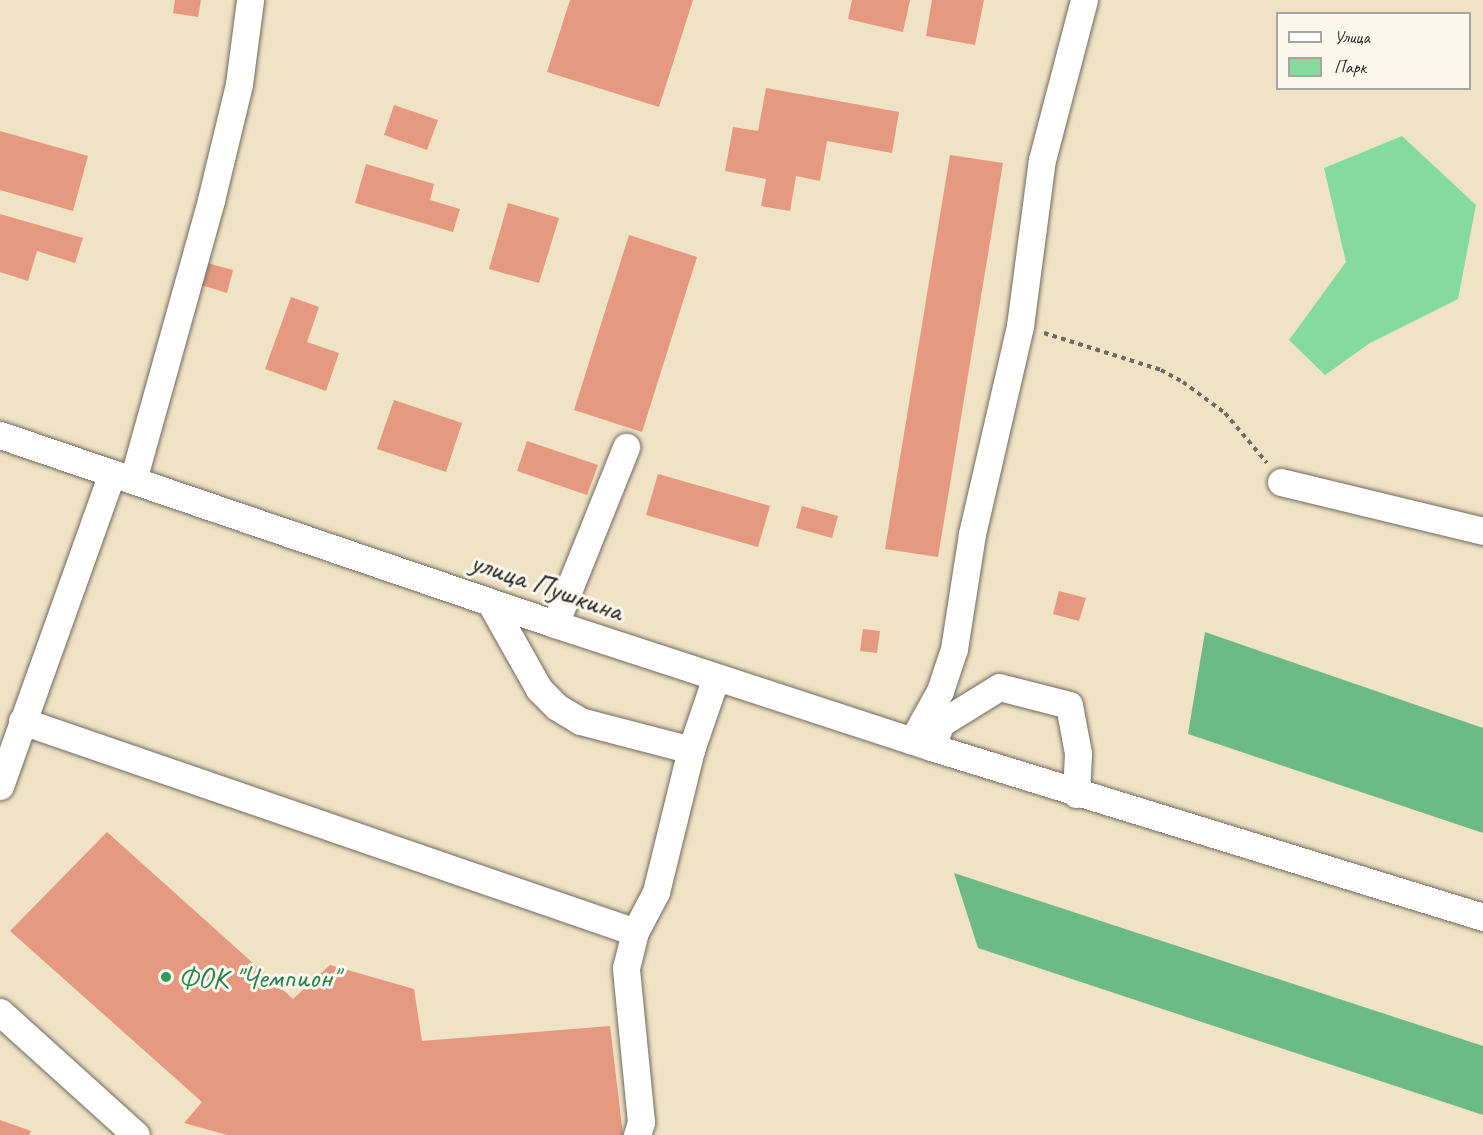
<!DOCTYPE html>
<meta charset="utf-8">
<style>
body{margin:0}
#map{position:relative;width:1483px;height:1135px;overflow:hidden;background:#f0e2c4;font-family:Caveat,sans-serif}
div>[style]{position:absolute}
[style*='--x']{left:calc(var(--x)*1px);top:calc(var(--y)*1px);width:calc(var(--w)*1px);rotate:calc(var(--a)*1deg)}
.green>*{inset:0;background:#85db9f}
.forest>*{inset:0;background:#6cbb86}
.building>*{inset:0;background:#e49980}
.path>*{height:4px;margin-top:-2px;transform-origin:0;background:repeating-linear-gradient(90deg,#706b61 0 4.5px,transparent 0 9px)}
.roads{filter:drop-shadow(0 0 2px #706b61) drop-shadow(0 0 2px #706b61)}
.minor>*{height:27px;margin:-13.5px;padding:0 13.5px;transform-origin:13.5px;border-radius:13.5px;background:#fff}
.dots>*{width:16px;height:16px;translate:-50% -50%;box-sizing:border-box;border:3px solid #fbf7ec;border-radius:50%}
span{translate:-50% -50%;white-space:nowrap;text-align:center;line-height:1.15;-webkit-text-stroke:6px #fbf7ec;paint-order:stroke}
.street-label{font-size:30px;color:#2b2b2b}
.leisure-label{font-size:30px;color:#27864d}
.left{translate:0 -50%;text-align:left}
.legend{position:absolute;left:1276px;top:12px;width:195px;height:78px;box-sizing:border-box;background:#fbf7ec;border:2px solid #a8a59f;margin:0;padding:8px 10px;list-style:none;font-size:18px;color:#2b2b2b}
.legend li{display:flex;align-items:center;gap:12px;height:30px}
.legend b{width:30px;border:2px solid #a8a59f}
</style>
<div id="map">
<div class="green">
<i style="clip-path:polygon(1402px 136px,1476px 205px,1458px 299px,1370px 343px,1325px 375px,1289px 340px,1346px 262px,1324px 168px)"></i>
</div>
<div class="forest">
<i style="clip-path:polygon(1205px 632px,1483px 728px,1483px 833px,1188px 734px)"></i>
<i style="clip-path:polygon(954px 873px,1483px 1046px,1483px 1115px,978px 948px)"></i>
</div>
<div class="building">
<i style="clip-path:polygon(175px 0,201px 0,198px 17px,173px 13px)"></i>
<i style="clip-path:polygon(570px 0,693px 0,659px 107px,547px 72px)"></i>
<i style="clip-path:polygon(852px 0,910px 0,903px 32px,848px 19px)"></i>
<i style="clip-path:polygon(932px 0,984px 0,975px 45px,926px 36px)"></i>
<i style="clip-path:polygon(766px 88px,899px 112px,892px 153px,827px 141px,820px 181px,796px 176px,790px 211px,761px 206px,766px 179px,725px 171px,733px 127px,758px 131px)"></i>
<i style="clip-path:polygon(394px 105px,438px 120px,427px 150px,384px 135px)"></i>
<i style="clip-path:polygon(0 131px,88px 156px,73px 211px,0 190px)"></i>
<i style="clip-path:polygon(950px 155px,1003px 163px,938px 557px,885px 549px)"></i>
<i style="clip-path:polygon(366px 164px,434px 184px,430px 200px,460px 209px,453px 232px,355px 203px)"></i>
<i style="clip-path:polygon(508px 203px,559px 218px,539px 283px,489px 269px)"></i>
<i style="clip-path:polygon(0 214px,83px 238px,75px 263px,37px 251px,28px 281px,0 272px)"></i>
<i style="clip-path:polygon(629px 235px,697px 257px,642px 432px,574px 410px)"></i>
<i style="clip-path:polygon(207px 263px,233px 270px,227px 293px,201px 285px)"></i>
<i style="clip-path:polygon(291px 297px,319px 307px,307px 342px,339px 353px,326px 391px,265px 369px)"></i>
<i style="clip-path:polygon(394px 400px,462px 423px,446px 472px,377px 449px)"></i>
<i style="clip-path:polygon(527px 441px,598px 465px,587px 495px,517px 471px)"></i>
<i style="clip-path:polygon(658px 474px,770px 506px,758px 547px,646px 515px)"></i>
<i style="clip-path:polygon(802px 506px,838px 516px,832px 538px,796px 528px)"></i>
<i style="clip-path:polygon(1059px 591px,1086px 598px,1079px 621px,1053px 614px)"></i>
<i style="clip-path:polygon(863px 629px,880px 631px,877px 653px,860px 651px)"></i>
<i style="clip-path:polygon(107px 832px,293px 999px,330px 965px,414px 989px,422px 1041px,610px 1026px,623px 1135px,227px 1135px,184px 1123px,202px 1102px,10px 931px)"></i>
<i style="clip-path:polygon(0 1120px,31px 1131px,29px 1135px,0 1135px)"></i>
</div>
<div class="path">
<i style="--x:1044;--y:333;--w:123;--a:17.5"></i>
<i style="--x:1161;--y:370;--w:25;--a:29"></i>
<i style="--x:1183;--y:382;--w:52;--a:36.4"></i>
<i style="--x:1225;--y:413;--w:65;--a:50"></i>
</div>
<div class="roads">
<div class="minor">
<i style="--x:0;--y:435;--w:586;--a:18.81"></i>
<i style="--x:555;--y:624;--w:396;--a:18.1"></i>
<i style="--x:931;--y:747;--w:578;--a:17.12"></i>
<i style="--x:133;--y:480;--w:291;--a:-74.4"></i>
<i style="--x:211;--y:200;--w:119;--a:-76.4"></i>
<i style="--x:239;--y:84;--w:85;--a:-82.5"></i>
<i style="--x:1281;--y:482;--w:208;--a:13.6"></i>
<i style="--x:490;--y:602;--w:100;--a:60.6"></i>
<i style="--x:539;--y:689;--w:25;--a:45"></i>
<i style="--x:557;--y:707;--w:27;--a:31"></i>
<i style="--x:580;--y:721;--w:115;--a:14.6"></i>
<i style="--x:555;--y:624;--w:191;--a:-68.1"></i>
<i style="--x:22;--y:721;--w:648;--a:18.99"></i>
<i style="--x:912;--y:741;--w:57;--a:-60.8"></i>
<i style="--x:940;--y:691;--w:44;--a:-71.6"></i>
<i style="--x:954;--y:649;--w:116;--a:-81.1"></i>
<i style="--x:972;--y:534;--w:213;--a:-77"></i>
<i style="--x:1020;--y:326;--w:167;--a:-82.5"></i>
<i style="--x:1042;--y:160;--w:165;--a:-75.3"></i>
<i style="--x:931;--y:747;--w:26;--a:-67"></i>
<i style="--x:941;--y:723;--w:68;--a:-31.8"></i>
<i style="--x:999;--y:687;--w:72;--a:14.4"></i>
<i style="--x:1069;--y:705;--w:49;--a:79.4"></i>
<i style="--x:1078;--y:753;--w:41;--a:92.8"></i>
<i style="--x:0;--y:786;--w:332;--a:-70.3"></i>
<i style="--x:0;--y:1012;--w:183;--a:42.1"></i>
<i style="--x:637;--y:1135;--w:14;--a:-73"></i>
<i style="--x:641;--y:1122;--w:155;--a:-95.6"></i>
<i style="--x:626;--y:968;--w:37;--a:-76"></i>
<i style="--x:635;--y:932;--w:45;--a:-62.3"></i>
<i style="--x:656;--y:892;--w:146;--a:-76.2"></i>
<i style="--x:691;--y:750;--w:77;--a:-71.1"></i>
</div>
</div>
<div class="dots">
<i style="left:166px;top:977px;background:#2e9e5b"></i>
</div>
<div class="street-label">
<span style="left:547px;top:586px;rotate:19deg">улица Пушкина</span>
</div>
<div class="leisure-label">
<span class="left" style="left:178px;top:977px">ФОК "Чемпион"</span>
</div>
<ul class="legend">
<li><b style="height:8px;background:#fff"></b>Улица</li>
<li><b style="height:16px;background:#85db9f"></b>Парк</li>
</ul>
</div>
